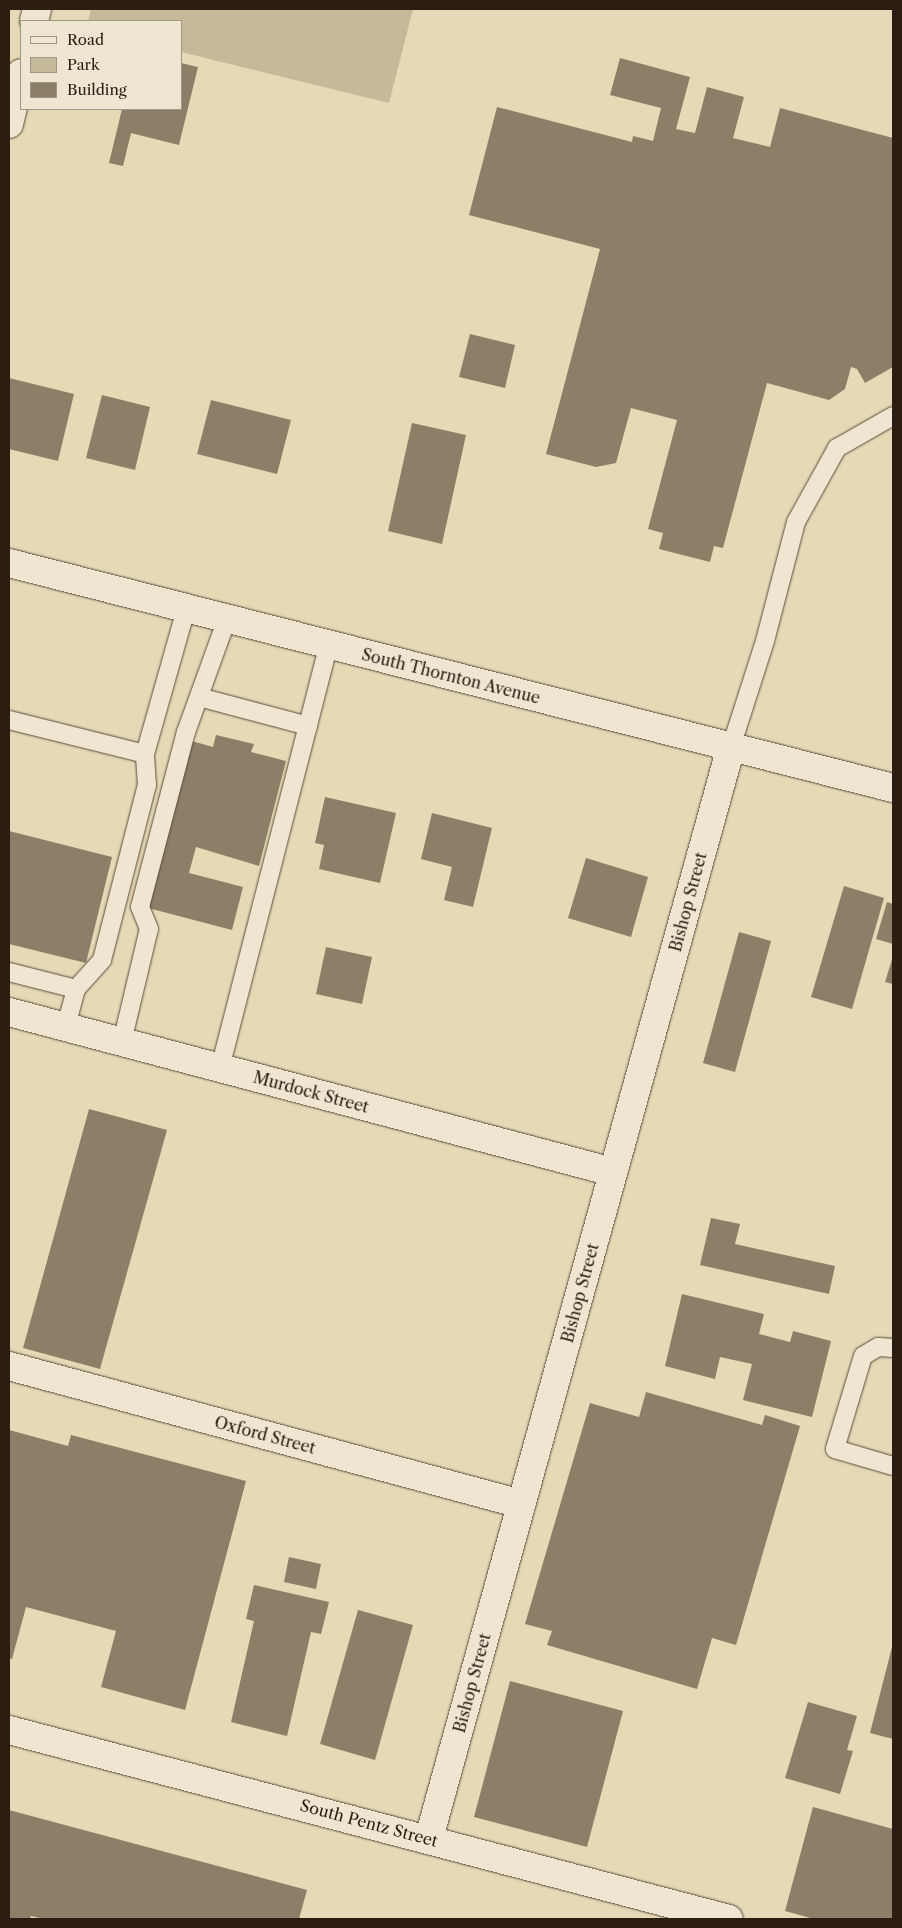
<!DOCTYPE html>
<style>
body{margin:0}
#map{position:relative;width:902px;height:1928px;overflow:hidden;background:#e5d9b6;font-family:"Libre Caslon Text",serif}
div>[style]{position:absolute}
[style*='--x']{left:calc(var(--x)*1px);top:calc(var(--y)*1px);width:calc(var(--w)*1px);rotate:calc(var(--a)*1deg)}
.green>*{inset:0;background:#c6b99a}
.building>*{inset:0;background:#8c7f67}
.roads{filter:drop-shadow(0 0 1px #5a4c3b) drop-shadow(0 0 1px #5a4c3b)}
.service>*{height:18px;margin:-9px;padding:0 9px;transform-origin:9px;border-radius:9px;background:#eee6d0}
.minor>*{height:28px;margin:-14px;padding:0 14px;transform-origin:14px;border-radius:14px;background:#eee6d0}
.tertiary>*{height:28px;margin:-14px;padding:0 14px;transform-origin:14px;border-radius:14px;background:#eee6d0}
.secondary>*{height:28px;margin:-14px;padding:0 14px;transform-origin:14px;border-radius:14px;background:#eee6d0}
span{translate:-50% -50%;white-space:nowrap;text-align:center;line-height:1.15;-webkit-text-stroke:4px #eee6d0;paint-order:stroke}
.street-label{font-size:16px;color:#2c1d12}
.frame{position:absolute;inset:0;border:10px solid #2c1d12;pointer-events:none}
.legend{position:absolute;left:20px;top:20px;width:162px;height:90px;box-sizing:border-box;background:#eee6d0;border:1px solid #a09684;margin:0;padding:6px 9px;list-style:none;font-size:15px;color:#2c1d12}
.legend li{display:flex;align-items:center;gap:10px;height:25px}
.legend b{width:25px;border:1px solid #a09684}
</style>
<div id="map">
<div class="green">
<i style="clip-path:polygon(91px 9px,413px 9px,389px 103px,181px 52px,181px 21px,88px 21px)"></i>
</div>
<div class="building">
<i style="clip-path:polygon(620px 58px,690px 77px,676px 129px,695px 133px,707px 87px,744px 97px,733px 138px,770px 147px,780px 108px,893px 138px,893px 367px,865px 383px,857px 369px,851px 367px,845px 389px,829px 400px,767px 383px,723px 548px,714px 546px,710px 562px,659px 549px,663px 533px,648px 529px,677px 420px,631px 408px,616px 463px,596px 467px,546px 454px,600px 249px,469px 215px,497px 107px,632px 142px,633px 136px,653px 141px,661px 108px,610px 95px)"></i>
<i style="clip-path:polygon(181px 63px,198px 67px,179px 145px,131px 133px,123px 166px,109px 163px,122px 109px,181px 109px)"></i>
<i style="clip-path:polygon(470px 334px,515px 345px,505px 388px,459px 377px)"></i>
<i style="clip-path:polygon(9px 378px,74px 394px,58px 461px,9px 449px)"></i>
<i style="clip-path:polygon(102px 395px,150px 407px,135px 470px,86px 458px)"></i>
<i style="clip-path:polygon(211px 400px,291px 420px,277px 474px,197px 454px)"></i>
<i style="clip-path:polygon(412px 423px,466px 435px,442px 544px,388px 531px)"></i>
<i style="clip-path:polygon(216px 735px,254px 744px,251px 752px,286px 761px,259px 866px,196px 847px,189px 873px,243px 887px,232px 930px,148px 908px,192px 741px,213px 747px)"></i>
<i style="clip-path:polygon(325px 797px,396px 813px,380px 883px,319px 869px,324px 845px,315px 843px)"></i>
<i style="clip-path:polygon(432px 813px,492px 828px,473px 907px,444px 900px,452px 867px,421px 859px)"></i>
<i style="clip-path:polygon(9px 831px,112px 857px,86px 963px,9px 944px)"></i>
<i style="clip-path:polygon(586px 858px,648px 877px,631px 937px,568px 918px)"></i>
<i style="clip-path:polygon(844px 886px,884px 898px,852px 1009px,811px 997px)"></i>
<i style="clip-path:polygon(887px 902px,893px 904px,893px 944px,876px 939px)"></i>
<i style="clip-path:polygon(739px 932px,771px 941px,735px 1072px,703px 1063px)"></i>
<i style="clip-path:polygon(326px 947px,372px 957px,362px 1004px,316px 994px)"></i>
<i style="clip-path:polygon(893px 956px,893px 984px,885px 982px)"></i>
<i style="clip-path:polygon(89px 1109px,167px 1130px,100px 1369px,23px 1348px)"></i>
<i style="clip-path:polygon(711px 1218px,740px 1224px,735px 1244px,835px 1266px,829px 1294px,700px 1265px)"></i>
<i style="clip-path:polygon(682px 1294px,764px 1314px,759px 1334px,790px 1342px,793px 1331px,831px 1341px,812px 1417px,743px 1400px,752px 1364px,720px 1357px,715px 1379px,665px 1366px)"></i>
<i style="clip-path:polygon(646px 1392px,762px 1425px,765px 1415px,800px 1426px,736px 1645px,712px 1638px,697px 1689px,547px 1645px,552px 1631px,525px 1624px,590px 1403px,639px 1417px)"></i>
<i style="clip-path:polygon(9px 1430px,68px 1446px,71px 1435px,246px 1481px,185px 1710px,101px 1687px,116px 1631px,26px 1607px,12px 1659px,9px 1658px)"></i>
<i style="clip-path:polygon(289px 1557px,321px 1564px,316px 1589px,284px 1582px)"></i>
<i style="clip-path:polygon(254px 1585px,329px 1602px,321px 1634px,311px 1632px,287px 1736px,231px 1722px,254px 1621px,246px 1619px)"></i>
<i style="clip-path:polygon(358px 1610px,413px 1625px,375px 1760px,320px 1744px)"></i>
<i style="clip-path:polygon(893px 1643px,893px 1739px,870px 1733px)"></i>
<i style="clip-path:polygon(510px 1681px,623px 1711px,587px 1847px,474px 1817px)"></i>
<i style="clip-path:polygon(808px 1702px,857px 1716px,847px 1750px,853px 1751px,840px 1794px,785px 1778px)"></i>
<i style="clip-path:polygon(813px 1807px,893px 1829px,893px 1919px,814px 1919px,785px 1911px)"></i>
<i style="clip-path:polygon(9px 1810px,307px 1890px,299px 1919px,44px 1919px,31px 1916px,30px 1919px,9px 1919px)"></i>
</div>
<div class="roads">
<div class="service">
<i style="--x:199;--y:697;--w:113;--a:14.9"></i>
<i style="--x:9;--y:720;--w:140;--a:14"></i>
<i style="--x:145;--y:754;--w:151;--a:-74.2"></i>
<i style="--x:731;--y:747;--w:111;--a:-72.2"></i>
<i style="--x:765;--y:641;--w:123;--a:-75.4"></i>
<i style="--x:796;--y:522;--w:85;--a:-61"></i>
<i style="--x:837;--y:448;--w:64;--a:-29.7"></i>
<i style="--x:9;--y:972;--w:69;--a:14.2"></i>
<i style="--x:76;--y:989;--w:39;--a:105"></i>
<i style="--x:76;--y:989;--w:39;--a:-48"></i>
<i style="--x:102;--y:960;--w:181;--a:-75.6"></i>
<i style="--x:147;--y:785;--w:31;--a:-94"></i>
<i style="--x:122;--y:1042;--w:116;--a:-76.6"></i>
<i style="--x:149;--y:929;--w:24;--a:-112"></i>
<i style="--x:140;--y:907;--w:181;--a:-75.3"></i>
<i style="--x:186;--y:732;--w:120;--a:-70.1"></i>
<i style="--x:220;--y:1068;--w:437;--a:-75.6"></i>
<i style="--x:893;--y:1348;--w:15;--a:-176"></i>
<i style="--x:878;--y:1347;--w:17;--a:149"></i>
<i style="--x:863;--y:1356;--w:97;--a:106.8"></i>
<i style="--x:835;--y:1449;--w:60;--a:16.3"></i>
</div>
<div class="minor">
<i style="--x:9;--y:1012;--w:625;--a:14.84"></i>
<i style="--x:9;--y:1366;--w:530;--a:15.08"></i>
<i style="--x:9;--y:1730;--w:744;--a:14.71"></i>
<i style="--x:429;--y:1838;--w:1132;--a:-74.53"></i>
</div>
<div class="tertiary">
<i style="--x:34;--y:21;--w:12;--a:-76"></i>
<i style="--x:9;--y:124;--w:52;--a:-76.8"></i>
</div>
<div class="secondary">
<i style="--x:9;--y:563;--w:912;--a:14.28"></i>
</div>
</div>
<div class="street-label">
<span style="left:451px;top:676px;rotate:14deg">South Thornton Avenue</span>
<span style="left:688px;top:902px;rotate:-75deg">Bishop Street</span>
<span style="left:311px;top:1092px;rotate:15deg">Murdock Street</span>
<span style="left:580px;top:1293px;rotate:-75deg">Bishop Street</span>
<span style="left:265px;top:1435px;rotate:15deg">Oxford Street</span>
<span style="left:472px;top:1683px;rotate:-75deg">Bishop Street</span>
<span style="left:369px;top:1823px;rotate:15deg">South Pentz Street</span>
</div>
<div class="frame"></div>
<ul class="legend">
<li><b style="height:6px;background:#eee6d0"></b>Road</li>
<li><b style="height:14px;background:#c6b99a"></b>Park</li>
<li><b style="height:14px;background:#8c7f67"></b>Building</li>
</ul>
</div>
